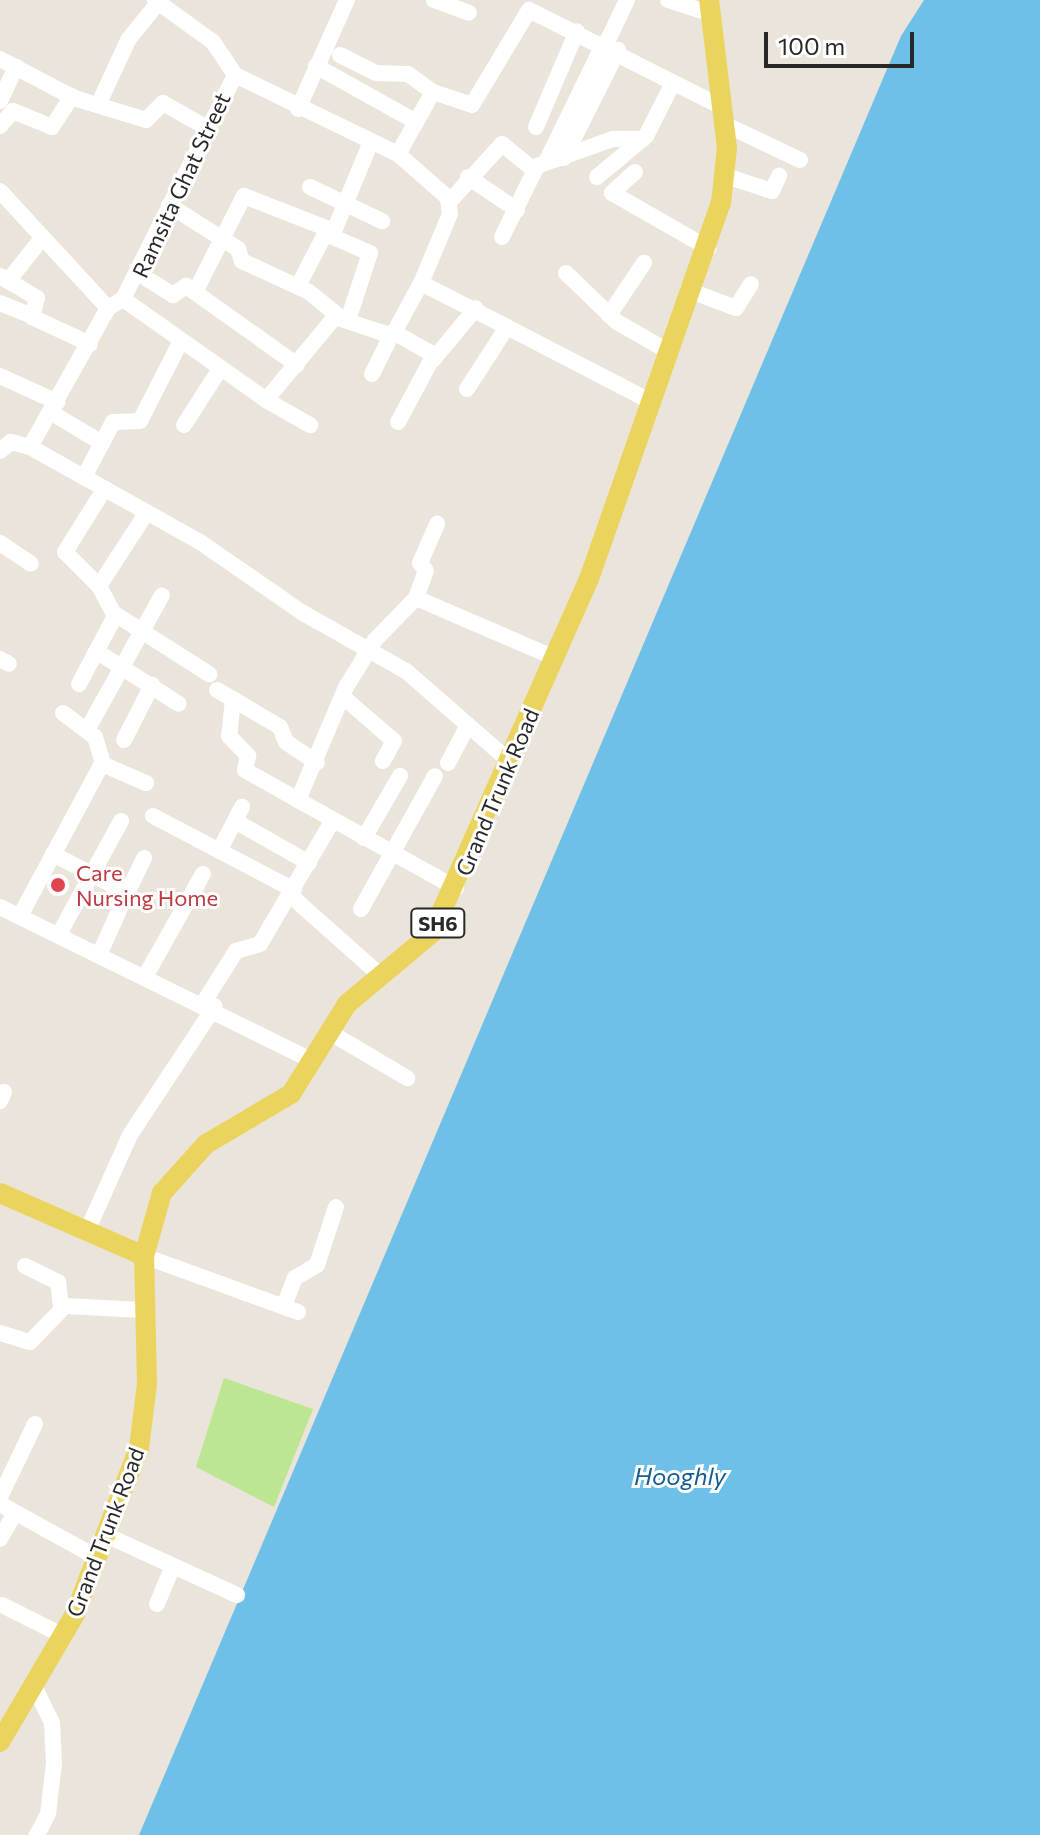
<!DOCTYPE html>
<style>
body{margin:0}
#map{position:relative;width:1040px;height:1835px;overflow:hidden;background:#eae4da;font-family:Commissioner,sans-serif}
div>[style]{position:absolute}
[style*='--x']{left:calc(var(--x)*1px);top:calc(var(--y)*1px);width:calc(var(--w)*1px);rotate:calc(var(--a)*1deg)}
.pitch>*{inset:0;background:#bde693}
.water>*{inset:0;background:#6fc0e9}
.minor>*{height:16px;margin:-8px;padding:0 8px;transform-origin:8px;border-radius:8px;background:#fff}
.major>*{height:20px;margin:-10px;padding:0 10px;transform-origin:10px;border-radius:10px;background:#ebd45e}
.dots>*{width:22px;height:22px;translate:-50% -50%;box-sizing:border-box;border:4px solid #fff;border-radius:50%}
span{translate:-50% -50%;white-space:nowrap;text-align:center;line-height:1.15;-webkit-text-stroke:6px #fff;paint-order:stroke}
.shield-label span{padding:2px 6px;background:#fff;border:2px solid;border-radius:6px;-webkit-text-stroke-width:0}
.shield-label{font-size:20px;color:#282828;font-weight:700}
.street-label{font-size:22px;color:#282828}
.health-label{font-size:22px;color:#be3a42}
.left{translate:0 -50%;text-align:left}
.water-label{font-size:24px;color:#125d92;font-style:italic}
.scale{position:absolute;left:764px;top:32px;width:150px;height:36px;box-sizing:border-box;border:4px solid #282828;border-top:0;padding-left:10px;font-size:24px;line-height:28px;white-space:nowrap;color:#282828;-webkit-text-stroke:6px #fff;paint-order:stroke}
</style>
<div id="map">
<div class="pitch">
<i style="clip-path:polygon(224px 1378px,313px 1409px,274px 1507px,196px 1467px)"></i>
</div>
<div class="water">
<i style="clip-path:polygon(924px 0,1040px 0,1040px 1835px,139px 1835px,901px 36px)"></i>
</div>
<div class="minor">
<i style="--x:155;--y:0;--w:72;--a:35.9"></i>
<i style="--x:213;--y:42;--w:40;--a:56"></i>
<i style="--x:434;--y:0;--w:37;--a:20"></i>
<i style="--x:668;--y:0;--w:42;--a:18"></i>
<i style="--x:606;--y:44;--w:49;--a:-64.5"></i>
<i style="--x:340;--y:55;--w:40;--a:26.6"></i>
<i style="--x:376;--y:73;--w:32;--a:2"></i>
<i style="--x:408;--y:74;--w:31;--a:36"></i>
<i style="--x:0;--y:59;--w:84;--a:27.8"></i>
<i style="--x:74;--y:98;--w:75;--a:17"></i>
<i style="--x:146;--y:120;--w:24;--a:-45"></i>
<i style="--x:163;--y:103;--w:51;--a:29.6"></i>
<i style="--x:316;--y:66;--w:115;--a:29.2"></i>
<i style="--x:0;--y:101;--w:38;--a:-65"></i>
<i style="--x:100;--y:101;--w:67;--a:-65.3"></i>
<i style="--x:128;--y:40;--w:48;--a:-51"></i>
<i style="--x:298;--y:109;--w:120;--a:-65.8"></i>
<i style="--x:724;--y:124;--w:84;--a:25.3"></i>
<i style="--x:0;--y:126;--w:20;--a:-49"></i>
<i style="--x:13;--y:111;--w:42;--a:22.3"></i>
<i style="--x:52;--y:127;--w:37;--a:-57"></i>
<i style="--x:536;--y:127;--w:104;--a:-66.9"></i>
<i style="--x:398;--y:154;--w:71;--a:-60.6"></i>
<i style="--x:433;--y:92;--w:41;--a:18.4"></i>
<i style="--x:472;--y:105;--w:111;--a:-59"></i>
<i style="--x:529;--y:10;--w:214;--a:26.7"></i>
<i style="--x:564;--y:158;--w:121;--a:-63.4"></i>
<i style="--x:546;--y:162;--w:132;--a:-64"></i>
<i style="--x:635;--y:172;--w:31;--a:138"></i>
<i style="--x:612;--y:193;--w:111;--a:29.8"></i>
<i style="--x:726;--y:176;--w:48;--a:18.1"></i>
<i style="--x:772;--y:191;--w:17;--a:-65"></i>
<i style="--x:468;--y:177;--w:59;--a:34"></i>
<i style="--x:597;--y:177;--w:64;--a:-39.9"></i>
<i style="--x:646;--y:136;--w:59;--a:-63"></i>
<i style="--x:310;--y:187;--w:80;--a:25.3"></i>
<i style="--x:0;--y:191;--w:159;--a:47.3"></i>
<i style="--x:108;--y:308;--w:159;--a:119.3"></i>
<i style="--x:30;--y:447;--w:20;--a:-165"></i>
<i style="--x:11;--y:442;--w:14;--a:141"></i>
<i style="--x:450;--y:201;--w:77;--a:-47.6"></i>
<i style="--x:502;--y:144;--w:41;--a:39.1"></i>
<i style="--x:169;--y:205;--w:82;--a:32.5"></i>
<i style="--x:238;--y:249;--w:13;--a:72"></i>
<i style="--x:242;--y:261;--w:74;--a:24.8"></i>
<i style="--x:309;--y:292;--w:40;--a:39"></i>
<i style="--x:326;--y:234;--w:48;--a:23.4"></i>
<i style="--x:370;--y:253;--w:71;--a:108.2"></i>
<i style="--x:502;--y:237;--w:79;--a:-63.8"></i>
<i style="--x:537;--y:166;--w:81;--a:-19.6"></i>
<i style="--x:613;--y:139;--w:30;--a:0"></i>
<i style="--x:566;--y:273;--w:71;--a:43.9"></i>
<i style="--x:617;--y:322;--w:54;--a:29.9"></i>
<i style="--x:141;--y:275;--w:38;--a:32"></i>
<i style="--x:173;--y:295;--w:16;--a:-35"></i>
<i style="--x:186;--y:286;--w:136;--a:35.4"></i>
<i style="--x:0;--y:276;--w:43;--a:30.7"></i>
<i style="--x:37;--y:298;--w:20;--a:105"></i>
<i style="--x:32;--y:317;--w:64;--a:25"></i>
<i style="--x:8;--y:281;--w:56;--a:-51.5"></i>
<i style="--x:298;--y:286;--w:56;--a:-62.5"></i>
<i style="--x:324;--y:236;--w:11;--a:-27"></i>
<i style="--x:334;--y:231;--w:94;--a:-67.5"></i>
<i style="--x:688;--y:290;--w:51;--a:20.6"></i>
<i style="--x:736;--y:308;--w:28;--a:-58"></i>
<i style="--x:195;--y:292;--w:108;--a:-63"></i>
<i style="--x:244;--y:196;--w:97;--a:21.3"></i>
<i style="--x:123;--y:299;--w:250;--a:-63.4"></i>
<i style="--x:235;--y:75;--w:181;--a:25.9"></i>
<i style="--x:398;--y:154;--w:67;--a:41.3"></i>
<i style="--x:448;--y:198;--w:16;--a:83"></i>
<i style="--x:450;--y:214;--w:75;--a:112.8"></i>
<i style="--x:0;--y:303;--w:35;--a:22"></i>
<i style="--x:108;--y:308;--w:17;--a:-31"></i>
<i style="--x:123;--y:299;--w:175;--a:35.2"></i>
<i style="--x:266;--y:400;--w:108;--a:-50.3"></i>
<i style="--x:335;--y:317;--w:60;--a:18.4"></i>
<i style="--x:392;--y:336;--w:60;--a:-61.3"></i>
<i style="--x:421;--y:283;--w:97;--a:27.1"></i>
<i style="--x:609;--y:315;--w:63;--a:-56.1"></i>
<i style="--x:395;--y:333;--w:45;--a:29.4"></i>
<i style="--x:434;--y:355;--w:76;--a:118.2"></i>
<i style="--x:433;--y:360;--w:67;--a:-50.4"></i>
<i style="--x:372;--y:374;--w:40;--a:-63.4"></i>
<i style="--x:0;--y:376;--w:63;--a:24.5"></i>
<i style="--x:467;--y:389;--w:74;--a:-57.2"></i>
<i style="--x:507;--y:327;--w:159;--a:27.4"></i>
<i style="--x:266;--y:400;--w:51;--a:29.6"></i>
<i style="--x:50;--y:412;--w:61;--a:30.8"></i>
<i style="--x:184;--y:425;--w:67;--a:-57.3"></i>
<i style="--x:30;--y:447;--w:195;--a:29.2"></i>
<i style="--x:200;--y:542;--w:125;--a:34.6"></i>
<i style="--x:303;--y:613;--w:118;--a:29.4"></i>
<i style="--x:406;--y:671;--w:137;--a:41.1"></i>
<i style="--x:84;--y:477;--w:62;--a:-62.2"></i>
<i style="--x:113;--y:422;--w:27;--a:-2"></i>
<i style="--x:140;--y:421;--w:90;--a:-62.9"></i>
<i style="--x:0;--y:543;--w:37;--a:34"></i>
<i style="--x:99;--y:586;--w:48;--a:-135"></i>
<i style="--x:65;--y:552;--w:75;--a:-58"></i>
<i style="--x:416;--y:598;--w:29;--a:-70"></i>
<i style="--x:426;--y:571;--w:10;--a:-127"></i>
<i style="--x:420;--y:563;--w:43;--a:-66.4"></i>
<i style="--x:115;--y:614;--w:112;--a:32.6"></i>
<i style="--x:96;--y:651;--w:98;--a:32.6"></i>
<i style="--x:0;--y:659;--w:10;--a:29"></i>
<i style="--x:79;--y:684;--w:77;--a:-62.1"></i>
<i style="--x:115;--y:616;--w:34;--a:-118"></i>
<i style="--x:99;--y:586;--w:88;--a:-57"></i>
<i style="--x:217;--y:690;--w:73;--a:30.4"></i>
<i style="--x:280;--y:727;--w:16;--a:68"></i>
<i style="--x:286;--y:742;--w:37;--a:34"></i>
<i style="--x:343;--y:697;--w:67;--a:40.8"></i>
<i style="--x:394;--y:741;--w:23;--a:119"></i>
<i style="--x:233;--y:699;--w:37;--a:96"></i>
<i style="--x:229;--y:736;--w:28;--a:46"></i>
<i style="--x:248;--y:756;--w:14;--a:102"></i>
<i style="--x:245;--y:770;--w:61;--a:29.5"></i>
<i style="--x:63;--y:713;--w:40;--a:37"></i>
<i style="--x:95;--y:737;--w:27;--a:73"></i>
<i style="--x:87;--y:730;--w:154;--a:-60.9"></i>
<i style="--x:124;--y:740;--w:62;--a:-63"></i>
<i style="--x:448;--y:763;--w:43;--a:-62.2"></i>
<i style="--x:153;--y:816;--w:159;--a:27.7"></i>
<i style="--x:235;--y:821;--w:85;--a:29.6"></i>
<i style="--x:364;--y:838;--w:72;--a:-59.9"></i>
<i style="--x:219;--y:851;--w:50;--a:-62.4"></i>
<i style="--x:53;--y:854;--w:84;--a:27.8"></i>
<i style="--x:127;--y:893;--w:39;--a:-64"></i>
<i style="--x:456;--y:888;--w:181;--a:-150.9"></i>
<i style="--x:298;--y:800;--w:123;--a:-67"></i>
<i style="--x:346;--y:687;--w:55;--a:-58.3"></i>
<i style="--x:375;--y:640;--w:59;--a:-45.7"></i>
<i style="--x:416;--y:598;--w:151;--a:23.3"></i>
<i style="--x:291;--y:896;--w:120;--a:41.6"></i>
<i style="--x:0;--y:907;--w:349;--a:26.2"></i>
<i style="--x:361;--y:909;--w:152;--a:-60.9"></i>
<i style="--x:20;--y:916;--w:173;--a:-61.7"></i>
<i style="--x:102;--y:764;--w:48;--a:23.4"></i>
<i style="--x:59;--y:934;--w:129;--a:-61.2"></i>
<i style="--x:100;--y:953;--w:66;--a:-65.8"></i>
<i style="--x:146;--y:975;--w:116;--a:-60.6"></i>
<i style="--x:204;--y:1002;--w:60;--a:-57.9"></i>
<i style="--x:236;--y:951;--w:25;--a:-16"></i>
<i style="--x:260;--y:944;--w:144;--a:-59.5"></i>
<i style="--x:329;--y:1032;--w:91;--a:30.5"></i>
<i style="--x:0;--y:1101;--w:10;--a:-66"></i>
<i style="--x:87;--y:1231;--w:105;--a:-65.9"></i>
<i style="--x:130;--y:1135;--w:154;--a:-56.6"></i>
<i style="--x:144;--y:1256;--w:164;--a:20"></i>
<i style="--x:25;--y:1266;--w:37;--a:26"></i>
<i style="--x:58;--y:1282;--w:26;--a:83"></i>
<i style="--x:284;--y:1306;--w:30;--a:-69"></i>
<i style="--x:295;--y:1278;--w:26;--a:-31"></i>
<i style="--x:317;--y:1265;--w:61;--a:-71.9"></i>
<i style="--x:0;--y:1333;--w:31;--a:17"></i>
<i style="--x:30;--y:1342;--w:50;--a:-45.8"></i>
<i style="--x:65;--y:1306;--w:78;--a:2.9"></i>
<i style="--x:0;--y:1497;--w:81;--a:-64.4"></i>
<i style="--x:0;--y:1504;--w:112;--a:28.9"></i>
<i style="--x:108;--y:1536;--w:142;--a:24.6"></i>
<i style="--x:0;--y:1539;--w:30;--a:-60"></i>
<i style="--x:157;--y:1604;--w:41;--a:-67.2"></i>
<i style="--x:2;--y:1605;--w:69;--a:26.6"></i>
<i style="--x:35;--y:1688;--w:39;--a:64"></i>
<i style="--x:52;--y:1723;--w:40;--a:87.1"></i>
<i style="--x:54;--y:1763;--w:51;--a:96.7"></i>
<i style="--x:48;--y:1814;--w:24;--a:118"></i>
</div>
<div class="major">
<i style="--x:0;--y:1193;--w:157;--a:23.6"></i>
<i style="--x:0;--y:1742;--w:148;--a:-59.6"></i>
<i style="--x:75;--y:1614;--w:178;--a:-68.9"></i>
<i style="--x:139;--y:1448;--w:64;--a:-82.9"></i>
<i style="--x:147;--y:1384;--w:128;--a:-91.3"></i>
<i style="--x:144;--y:1256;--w:66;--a:-74.1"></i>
<i style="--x:162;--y:1193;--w:66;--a:-48.1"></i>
<i style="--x:206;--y:1144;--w:99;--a:-30.5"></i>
<i style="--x:291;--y:1094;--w:106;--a:-58.1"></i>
<i style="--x:347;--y:1004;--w:111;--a:-39.9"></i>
<i style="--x:432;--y:933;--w:387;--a:-66.1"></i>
<i style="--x:589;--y:579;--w:398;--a:-70.7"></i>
<i style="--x:721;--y:203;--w:55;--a:-83.8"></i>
<i style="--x:727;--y:148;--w:149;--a:-96.9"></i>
</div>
<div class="dots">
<i style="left:58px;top:885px;background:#e0444e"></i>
</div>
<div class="shield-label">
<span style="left:438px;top:923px">SH6</span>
</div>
<div class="street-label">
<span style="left:181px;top:185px;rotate:-65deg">Ramsita Ghat Street</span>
<span style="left:497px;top:792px;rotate:-67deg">Grand Trunk Road</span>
<span style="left:105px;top:1532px;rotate:-69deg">Grand Trunk Road</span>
</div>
<div class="health-label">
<span class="left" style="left:76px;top:885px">Care<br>Nursing Home</span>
</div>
<div class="water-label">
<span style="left:680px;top:1476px">Hooghly</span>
</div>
<div class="scale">100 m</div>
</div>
